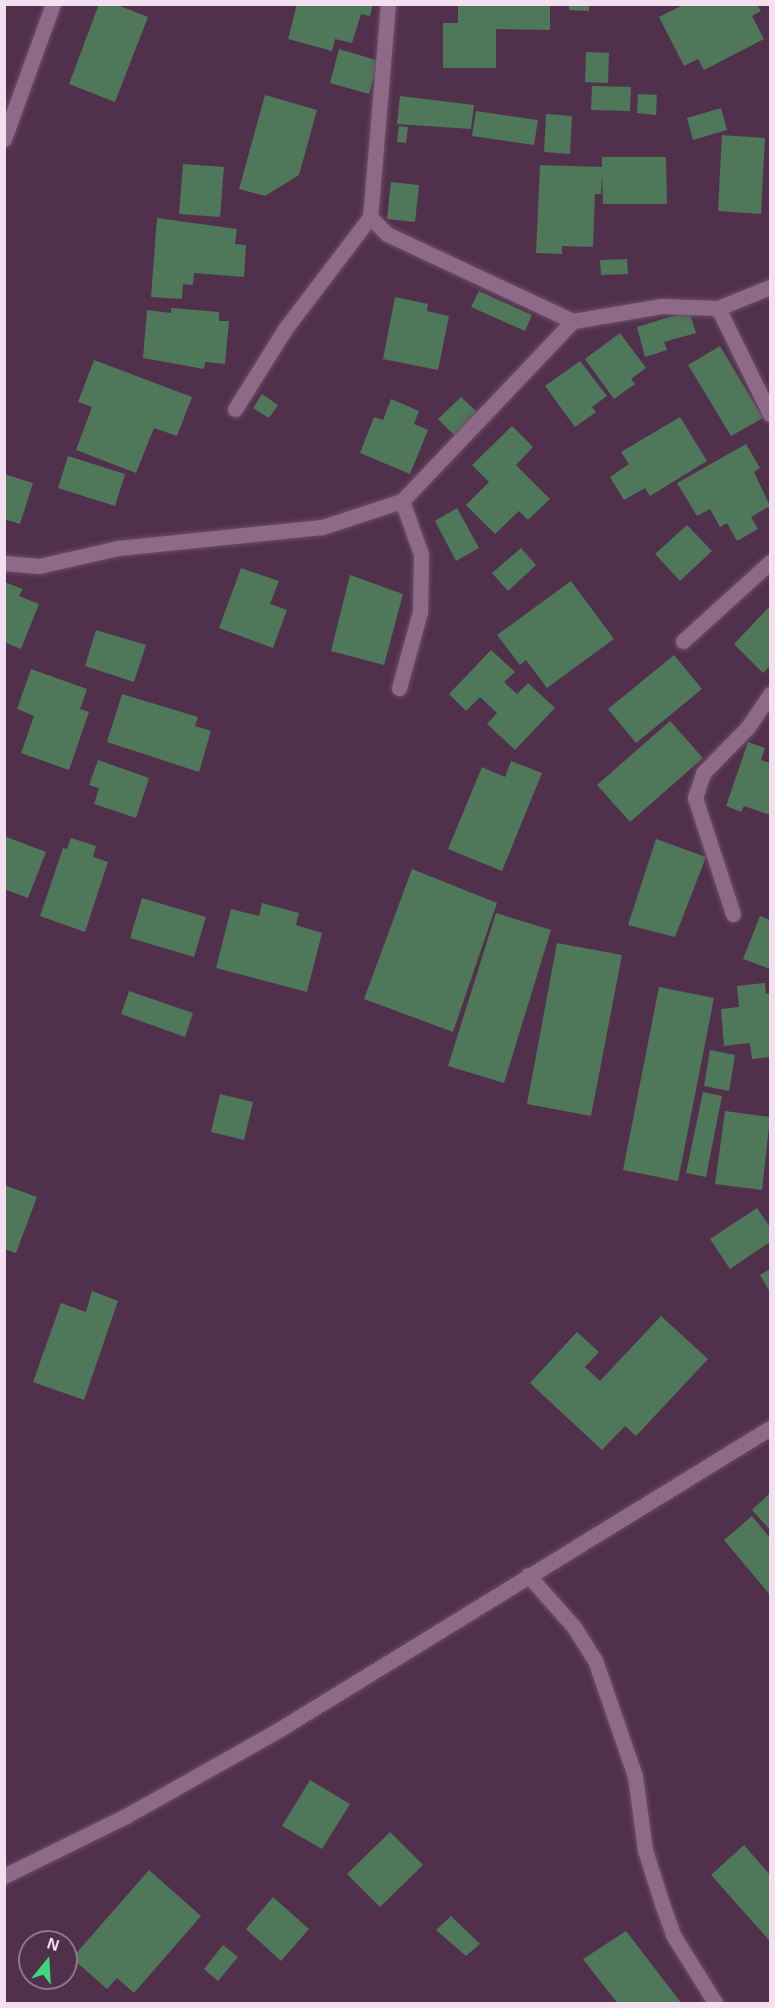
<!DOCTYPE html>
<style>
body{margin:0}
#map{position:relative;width:775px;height:2008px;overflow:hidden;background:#51304c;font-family:Arial,sans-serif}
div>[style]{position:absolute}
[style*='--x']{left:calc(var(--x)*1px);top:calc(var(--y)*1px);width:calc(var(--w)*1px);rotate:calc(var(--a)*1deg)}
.building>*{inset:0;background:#4f775a}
.roads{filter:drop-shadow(0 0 2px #6b4f67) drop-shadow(0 0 2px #6b4f67)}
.street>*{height:15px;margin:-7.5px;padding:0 7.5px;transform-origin:7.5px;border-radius:7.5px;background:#8e6988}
span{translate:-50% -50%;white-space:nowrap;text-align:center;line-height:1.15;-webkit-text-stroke:6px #51304c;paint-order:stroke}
.frame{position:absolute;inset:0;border:6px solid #f4dff0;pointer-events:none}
.north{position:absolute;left:18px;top:1930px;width:60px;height:60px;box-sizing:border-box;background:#51304c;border:2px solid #92768e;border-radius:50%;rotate:18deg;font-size:16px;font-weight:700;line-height:24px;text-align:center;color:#f4dff0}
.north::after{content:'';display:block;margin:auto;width:21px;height:27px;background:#3fd77d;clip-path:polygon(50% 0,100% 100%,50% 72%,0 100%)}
</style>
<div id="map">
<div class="building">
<i style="clip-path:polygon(99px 4px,115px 4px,148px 17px,115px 102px,69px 84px)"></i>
<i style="clip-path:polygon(297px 4px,373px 4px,370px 16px,361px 14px,352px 43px,335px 39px,332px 51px,288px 39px)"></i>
<i style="clip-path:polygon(458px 4px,550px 4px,550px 30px,496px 29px,496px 68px,443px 68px,443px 23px,458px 23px)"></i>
<i style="clip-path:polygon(569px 4px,589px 4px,589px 11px,569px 10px)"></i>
<i style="clip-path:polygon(683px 5px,757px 5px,761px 11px,752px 16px,764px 39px,704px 70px,698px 59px,684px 66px,659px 17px)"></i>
<i style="clip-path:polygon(339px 49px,379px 61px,369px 94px,330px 83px)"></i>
<i style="clip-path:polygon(586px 52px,609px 53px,608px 83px,585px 82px)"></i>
<i style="clip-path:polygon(592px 86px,631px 87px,630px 111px,591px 110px)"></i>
<i style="clip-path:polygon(638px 94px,657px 95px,656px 115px,637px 113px)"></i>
<i style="clip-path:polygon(265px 95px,317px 110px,299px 175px,265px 196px,239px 189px)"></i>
<i style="clip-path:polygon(400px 96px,474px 105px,471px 129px,397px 124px)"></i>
<i style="clip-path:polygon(721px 108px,727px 130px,693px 140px,687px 118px)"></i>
<i style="clip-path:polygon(476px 111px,538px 120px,534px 145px,472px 136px)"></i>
<i style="clip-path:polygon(546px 114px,572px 116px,570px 154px,544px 152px)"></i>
<i style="clip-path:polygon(399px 126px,408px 127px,406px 143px,397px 142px)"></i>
<i style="clip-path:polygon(722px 135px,765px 138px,761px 214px,718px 211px)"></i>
<i style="clip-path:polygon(602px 157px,666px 157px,667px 204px,603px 204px,602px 176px,601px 194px,595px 194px,593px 247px,562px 246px,562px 254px,536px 253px,540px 165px,602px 167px)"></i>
<i style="clip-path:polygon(183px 164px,224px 167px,220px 217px,179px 214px)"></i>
<i style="clip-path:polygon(391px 182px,419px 185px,415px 222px,387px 219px)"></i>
<i style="clip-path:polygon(157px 218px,237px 229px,235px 244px,246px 245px,244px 277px,194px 273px,193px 285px,183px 284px,182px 299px,151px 297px)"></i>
<i style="clip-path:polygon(627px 259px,628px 274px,601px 275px,600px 260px)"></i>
<i style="clip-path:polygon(479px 291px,532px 315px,525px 331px,471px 307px)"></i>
<i style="clip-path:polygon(395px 297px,428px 304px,427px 311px,449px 316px,438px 370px,383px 359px)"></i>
<i style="clip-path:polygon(171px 308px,219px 312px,219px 321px,229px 321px,225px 364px,205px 362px,204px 369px,143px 358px,147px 310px,171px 313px)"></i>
<i style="clip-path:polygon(689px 311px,696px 333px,664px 342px,667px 350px,645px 357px,637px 327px)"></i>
<i style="clip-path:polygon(620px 333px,646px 368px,631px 379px,635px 384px,614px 399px,585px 359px)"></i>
<i style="clip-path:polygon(720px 346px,763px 418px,731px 436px,688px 365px)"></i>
<i style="clip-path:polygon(94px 360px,192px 397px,177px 436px,154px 428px,136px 473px,76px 450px,92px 407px,78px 402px)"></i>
<i style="clip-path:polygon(580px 361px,607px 396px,592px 407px,596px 412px,575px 427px,545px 386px)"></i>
<i style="clip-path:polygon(262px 394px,278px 405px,269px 418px,253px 408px)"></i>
<i style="clip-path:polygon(461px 397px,478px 413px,455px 436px,438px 419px)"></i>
<i style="clip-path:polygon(391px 399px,419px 411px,414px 424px,428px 430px,410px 474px,360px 453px,374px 417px,383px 420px)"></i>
<i style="clip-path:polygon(680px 417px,707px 461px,650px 496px,645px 488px,624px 500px,610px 477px,629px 464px,621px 452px)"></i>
<i style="clip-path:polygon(512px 426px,533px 447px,516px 465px,550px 499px,528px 520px,519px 511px,495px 534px,466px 505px,489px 482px,472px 465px)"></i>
<i style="clip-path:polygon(746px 444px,760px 468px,754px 472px,770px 506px,751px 517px,758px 529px,737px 541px,727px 523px,720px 527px,710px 509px,697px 516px,677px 483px)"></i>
<i style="clip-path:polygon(68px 456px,125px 474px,115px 506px,58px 488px)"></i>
<i style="clip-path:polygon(4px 474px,33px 483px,20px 524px,4px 519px)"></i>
<i style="clip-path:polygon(457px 508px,479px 548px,456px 561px,435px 521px)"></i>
<i style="clip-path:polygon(687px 525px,712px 551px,680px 581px,655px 554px)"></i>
<i style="clip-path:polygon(521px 548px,536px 565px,508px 591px,492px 573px)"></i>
<i style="clip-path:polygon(241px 568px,279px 581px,270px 604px,287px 610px,273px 648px,219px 628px)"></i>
<i style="clip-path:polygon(350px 575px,403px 594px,384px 665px,331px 651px)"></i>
<i style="clip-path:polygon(571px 581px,614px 639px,547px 688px,526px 660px,520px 665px,497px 635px)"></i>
<i style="clip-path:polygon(4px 582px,23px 589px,19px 596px,39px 604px,21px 649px,4px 642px)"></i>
<i style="clip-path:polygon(770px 606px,770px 666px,763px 673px,734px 644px)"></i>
<i style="clip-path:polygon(96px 630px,146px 645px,134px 682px,85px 666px)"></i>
<i style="clip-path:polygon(491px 650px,515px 672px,504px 682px,517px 694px,528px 683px,555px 708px,515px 750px,487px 724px,497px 713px,480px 697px,466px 711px,449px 694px)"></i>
<i style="clip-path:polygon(674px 655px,702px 689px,636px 743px,608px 709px)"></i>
<i style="clip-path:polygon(31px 669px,87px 689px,80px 709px,89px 712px,69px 770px,21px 753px,34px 716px,17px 709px)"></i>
<i style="clip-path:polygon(122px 694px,198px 717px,195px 726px,211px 731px,199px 772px,107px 742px)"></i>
<i style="clip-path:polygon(670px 721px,703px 758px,630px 822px,597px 785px)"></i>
<i style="clip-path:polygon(748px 742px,765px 748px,761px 760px,770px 763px,770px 815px,744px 806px,741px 812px,726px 806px)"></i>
<i style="clip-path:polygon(98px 760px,149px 778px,136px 818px,94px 804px,99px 788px,89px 785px)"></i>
<i style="clip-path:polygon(511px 761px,542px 773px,502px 871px,448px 849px,482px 767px,505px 777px)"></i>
<i style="clip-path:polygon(4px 836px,46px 852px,28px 898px,4px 889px)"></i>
<i style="clip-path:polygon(71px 838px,96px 846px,93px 857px,108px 862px,85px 932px,40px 916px,63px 848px,67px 849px)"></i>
<i style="clip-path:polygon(656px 839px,706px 857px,675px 937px,628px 925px)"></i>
<i style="clip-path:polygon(412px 869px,497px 903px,453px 1032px,364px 999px)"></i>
<i style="clip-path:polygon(142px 898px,206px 917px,194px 957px,130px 938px)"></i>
<i style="clip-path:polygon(262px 903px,299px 913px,296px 925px,322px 933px,307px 992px,216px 968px,231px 909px,259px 916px)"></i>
<i style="clip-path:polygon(496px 913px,551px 930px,504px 1083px,448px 1066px)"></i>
<i style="clip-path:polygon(760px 916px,770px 920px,770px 969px,743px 959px)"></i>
<i style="clip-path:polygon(557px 943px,622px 955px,591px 1116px,527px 1104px)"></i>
<i style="clip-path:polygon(765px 983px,766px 994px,770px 993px,770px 1057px,752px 1059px,750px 1043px,724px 1046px,721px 1009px,739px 1007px,737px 986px)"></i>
<i style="clip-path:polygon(659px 987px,714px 998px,678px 1181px,623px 1170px)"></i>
<i style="clip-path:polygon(129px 991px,193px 1013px,185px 1037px,121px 1014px)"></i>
<i style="clip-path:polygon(710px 1050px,735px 1055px,729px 1091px,704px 1086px)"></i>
<i style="clip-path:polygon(703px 1092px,722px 1096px,706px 1177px,686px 1173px)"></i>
<i style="clip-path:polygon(220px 1094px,253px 1102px,244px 1140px,211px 1132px)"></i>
<i style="clip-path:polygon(725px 1111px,770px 1117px,762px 1190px,715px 1184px)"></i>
<i style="clip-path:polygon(4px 1185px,37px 1197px,16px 1253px,4px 1249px)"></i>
<i style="clip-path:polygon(757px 1208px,770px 1227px,770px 1242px,730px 1269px,710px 1239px)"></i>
<i style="clip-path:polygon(770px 1269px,770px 1292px,760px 1275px)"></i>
<i style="clip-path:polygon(92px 1291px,118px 1301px,84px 1400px,33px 1382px,61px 1303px,86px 1312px)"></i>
<i style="clip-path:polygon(661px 1316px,708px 1359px,636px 1436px,625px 1426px,602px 1450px,530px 1383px,577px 1332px,599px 1352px,585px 1367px,600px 1381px)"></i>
<i style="clip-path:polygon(770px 1493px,770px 1530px,752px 1510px)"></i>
<i style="clip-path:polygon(752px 1516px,770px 1538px,770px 1595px,724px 1540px)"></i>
<i style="clip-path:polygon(310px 1780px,350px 1804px,322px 1849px,282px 1826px)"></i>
<i style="clip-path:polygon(390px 1832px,423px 1865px,380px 1907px,347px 1874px)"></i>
<i style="clip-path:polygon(744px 1845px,770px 1875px,769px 1940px,711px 1875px)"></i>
<i style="clip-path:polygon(149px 1870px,201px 1916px,134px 1993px,117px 1978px,107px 1989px,72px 1958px)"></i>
<i style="clip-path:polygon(273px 1897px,309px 1929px,281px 1961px,246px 1929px)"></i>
<i style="clip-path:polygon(451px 1916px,480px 1944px,466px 1956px,436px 1930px)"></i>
<i style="clip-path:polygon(626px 1931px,682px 2004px,618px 2004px,583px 1959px)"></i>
<i style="clip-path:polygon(223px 1945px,238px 1957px,218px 1981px,204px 1969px)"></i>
</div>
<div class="roads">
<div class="street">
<i style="--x:388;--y:4;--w:214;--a:94.8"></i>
<i style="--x:370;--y:217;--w:24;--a:45"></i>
<i style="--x:387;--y:234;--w:205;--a:25.1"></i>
<i style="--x:573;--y:321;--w:90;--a:-9.6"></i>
<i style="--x:662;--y:306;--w:56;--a:2"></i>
<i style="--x:718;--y:308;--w:56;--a:-22"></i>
<i style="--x:4;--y:139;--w:144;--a:-70.1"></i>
<i style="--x:718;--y:308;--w:118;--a:63.9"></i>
<i style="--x:235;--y:409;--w:94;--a:-58"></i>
<i style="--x:285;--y:329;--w:141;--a:-52.8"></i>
<i style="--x:4;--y:563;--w:35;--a:5"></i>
<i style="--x:39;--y:566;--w:81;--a:-12.8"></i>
<i style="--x:118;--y:548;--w:205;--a:-5.9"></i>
<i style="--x:322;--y:527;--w:84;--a:-18"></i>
<i style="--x:402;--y:501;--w:248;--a:-46.5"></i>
<i style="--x:683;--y:641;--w:118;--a:-42.2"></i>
<i style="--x:399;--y:688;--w:79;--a:-74.6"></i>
<i style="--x:420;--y:612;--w:58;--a:-89"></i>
<i style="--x:421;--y:554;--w:56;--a:-109.7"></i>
<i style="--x:733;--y:914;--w:122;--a:-108.1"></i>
<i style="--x:695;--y:798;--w:26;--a:-72"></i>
<i style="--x:703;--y:773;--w:64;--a:-45.6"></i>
<i style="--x:748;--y:727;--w:40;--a:-56"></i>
<i style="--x:528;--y:1575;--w:69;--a:48.5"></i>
<i style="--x:574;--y:1627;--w:39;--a:58"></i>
<i style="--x:595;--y:1660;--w:123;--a:71"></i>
<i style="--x:635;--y:1776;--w:75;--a:82.3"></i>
<i style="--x:645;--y:1850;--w:57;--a:72.5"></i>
<i style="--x:662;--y:1904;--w:33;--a:70"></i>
<i style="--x:673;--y:1935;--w:81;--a:58.1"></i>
<i style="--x:4;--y:1876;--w:134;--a:-26.2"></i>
<i style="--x:124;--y:1817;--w:179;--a:-29.4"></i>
<i style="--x:280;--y:1729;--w:575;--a:-31.56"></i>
</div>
</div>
<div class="frame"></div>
<div class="north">N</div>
</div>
